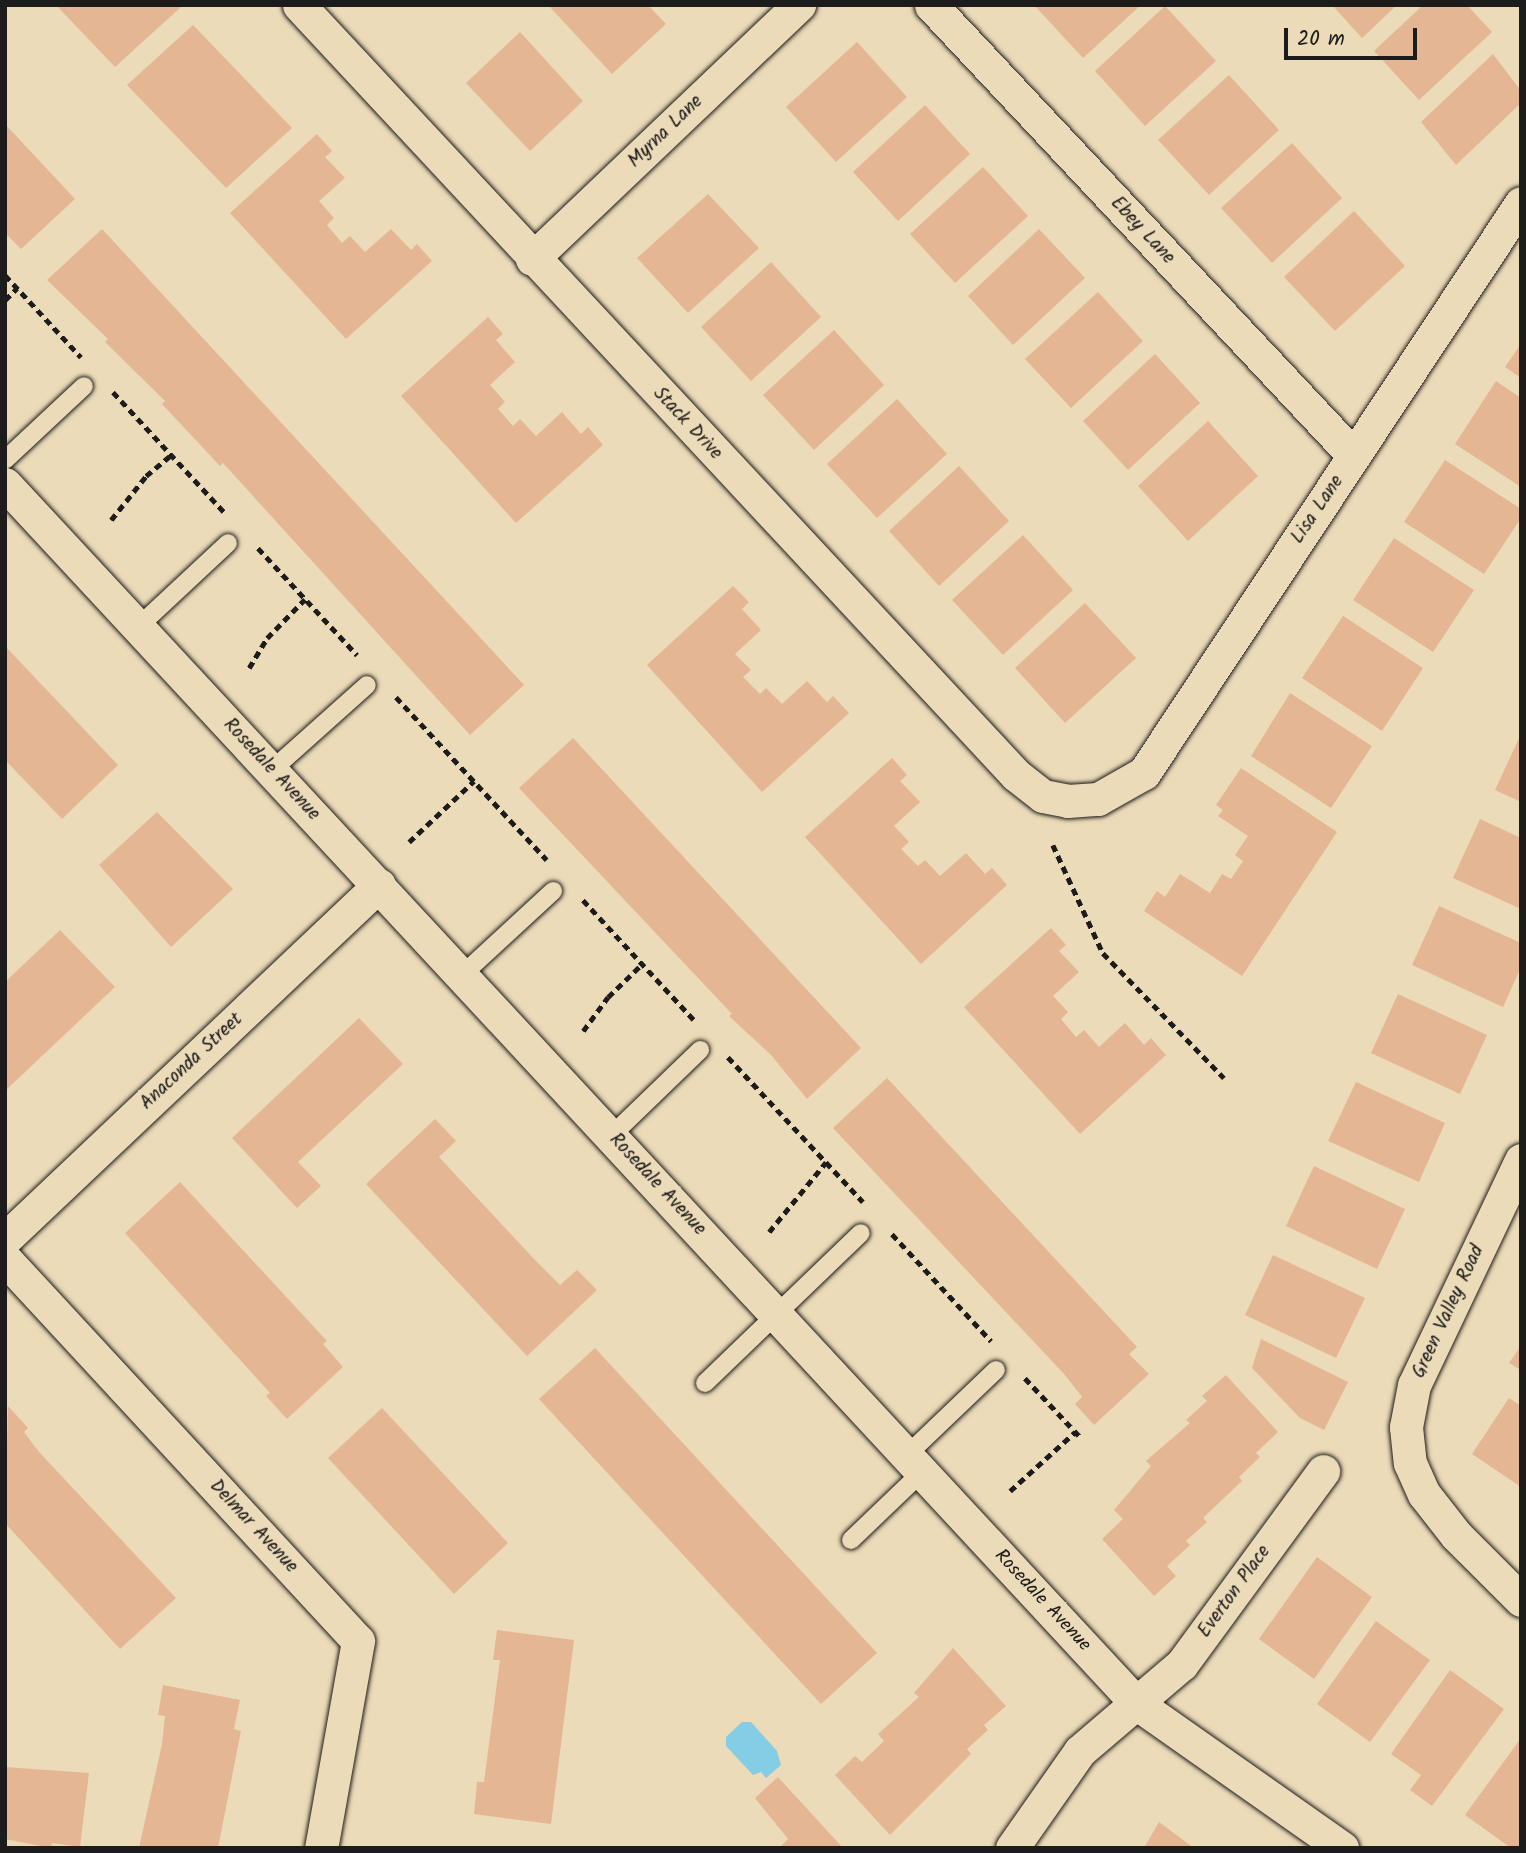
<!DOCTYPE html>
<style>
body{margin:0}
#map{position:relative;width:1526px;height:1853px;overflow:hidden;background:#ecdbb8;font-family:Kalam,sans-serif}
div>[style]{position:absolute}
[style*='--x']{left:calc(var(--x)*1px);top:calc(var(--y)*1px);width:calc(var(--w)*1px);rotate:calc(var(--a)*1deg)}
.water>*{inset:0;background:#84cde5}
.building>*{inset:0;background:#e4b694}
.path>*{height:4.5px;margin-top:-2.25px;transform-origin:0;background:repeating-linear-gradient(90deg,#1c1c1c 0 7px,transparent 0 12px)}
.roads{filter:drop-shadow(0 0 2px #1c1c1c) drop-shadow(0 0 2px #1c1c1c)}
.lane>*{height:18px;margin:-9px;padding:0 9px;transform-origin:9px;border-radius:9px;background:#ecdbb8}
.street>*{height:33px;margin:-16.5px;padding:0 16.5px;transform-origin:16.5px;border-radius:16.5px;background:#ecdbb8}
span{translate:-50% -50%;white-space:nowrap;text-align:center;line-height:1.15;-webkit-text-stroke:6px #ecdbb8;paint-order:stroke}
.street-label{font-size:19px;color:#1c1c1c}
.frame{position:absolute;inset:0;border:7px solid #1c1c1c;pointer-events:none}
.scale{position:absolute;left:1284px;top:28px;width:133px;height:32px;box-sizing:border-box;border:4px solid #1c1c1c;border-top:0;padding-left:9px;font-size:21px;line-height:24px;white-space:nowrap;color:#1c1c1c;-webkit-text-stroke:5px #ecdbb8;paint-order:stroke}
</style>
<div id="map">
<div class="water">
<i style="clip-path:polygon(742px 1722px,751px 1722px,777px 1751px,781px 1765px,766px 1778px,761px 1772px,753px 1775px,726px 1746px,726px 1737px)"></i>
</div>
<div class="building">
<i style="clip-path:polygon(56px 5px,179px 5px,181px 7px,115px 67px)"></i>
<i style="clip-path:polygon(548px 5px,648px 5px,666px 24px,612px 74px)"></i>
<i style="clip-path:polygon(1034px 5px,1141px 5px,1083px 58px)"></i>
<i style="clip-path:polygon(1332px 5px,1397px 5px,1362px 38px)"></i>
<i style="clip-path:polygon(1423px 5px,1467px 5px,1492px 32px,1419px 100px,1374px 51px)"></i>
<i style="clip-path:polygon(1165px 6px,1216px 61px,1145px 126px,1095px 71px)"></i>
<i style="clip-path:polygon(193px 25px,292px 128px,226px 188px,127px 85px)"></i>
<i style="clip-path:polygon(520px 32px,583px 101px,530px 151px,466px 83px)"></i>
<i style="clip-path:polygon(857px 42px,907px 97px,836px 162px,786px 107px)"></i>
<i style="clip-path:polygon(1493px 54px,1521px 91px,1521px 103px,1456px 165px,1421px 122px)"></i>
<i style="clip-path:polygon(1229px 75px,1279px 130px,1209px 195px,1158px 140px)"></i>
<i style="clip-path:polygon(925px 105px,970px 154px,898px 221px,853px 172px)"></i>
<i style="clip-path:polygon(5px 124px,75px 199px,21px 249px,5px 233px)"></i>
<i style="clip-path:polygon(317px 134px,332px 151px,325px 157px,345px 178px,319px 201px,334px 218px,327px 225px,342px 243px,350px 236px,365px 252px,391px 229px,411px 250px,417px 244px,432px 261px,346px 339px,230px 213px)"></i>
<i style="clip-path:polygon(1292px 143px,1342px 198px,1272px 263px,1221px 208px)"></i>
<i style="clip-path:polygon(983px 167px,1028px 216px,955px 283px,910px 234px)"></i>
<i style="clip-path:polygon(708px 194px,759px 248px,688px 313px,637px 258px)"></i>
<i style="clip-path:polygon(1354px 211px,1405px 266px,1335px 331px,1284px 277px)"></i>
<i style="clip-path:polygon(102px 229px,524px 685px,470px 735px,223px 463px,220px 466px,162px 404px,165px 401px,105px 342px,108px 339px,47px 280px)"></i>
<i style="clip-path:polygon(1039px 229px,1085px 278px,1013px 345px,968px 296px)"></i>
<i style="clip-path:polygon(771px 262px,821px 317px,751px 381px,701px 327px)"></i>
<i style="clip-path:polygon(1098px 292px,1143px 341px,1071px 408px,1025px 359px)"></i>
<i style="clip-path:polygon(488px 317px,503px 334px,496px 340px,515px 362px,490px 385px,505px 402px,498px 409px,505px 417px,513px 426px,520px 419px,536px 436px,562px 412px,581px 434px,588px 427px,603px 445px,516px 523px,401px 396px)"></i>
<i style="clip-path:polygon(834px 330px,884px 385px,814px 450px,763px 395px)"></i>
<i style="clip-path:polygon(1521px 344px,1521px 378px,1505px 367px)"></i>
<i style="clip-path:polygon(1155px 354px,1200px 403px,1128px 470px,1083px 421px)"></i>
<i style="clip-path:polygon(1496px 381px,1521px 398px,1521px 487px,1455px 444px)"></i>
<i style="clip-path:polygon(897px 399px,947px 454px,877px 518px,827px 464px)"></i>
<i style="clip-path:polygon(1208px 421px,1258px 476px,1188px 541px,1138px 486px)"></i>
<i style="clip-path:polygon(1445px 460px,1521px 509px,1521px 518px,1484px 574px,1404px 522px)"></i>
<i style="clip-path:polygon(959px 466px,1009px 521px,939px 586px,889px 531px)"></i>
<i style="clip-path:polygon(1023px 535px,1073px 590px,1003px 655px,952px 600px)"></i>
<i style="clip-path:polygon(1394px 538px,1474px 590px,1433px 652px,1353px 600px)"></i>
<i style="clip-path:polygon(733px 586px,749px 602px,742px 609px,761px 630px,735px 654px,751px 670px,743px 677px,760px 694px,766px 688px,782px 704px,807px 681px,827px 702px,833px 696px,849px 713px,762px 792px,647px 665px)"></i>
<i style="clip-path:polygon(1085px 603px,1136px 658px,1065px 723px,1015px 668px)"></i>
<i style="clip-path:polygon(1343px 616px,1423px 668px,1382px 731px,1302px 678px)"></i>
<i style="clip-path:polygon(5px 646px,118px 765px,62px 819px,5px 760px)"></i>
<i style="clip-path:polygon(1290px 693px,1372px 746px,1331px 808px,1251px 756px)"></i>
<i style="clip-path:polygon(1521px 734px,1521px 802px,1495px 790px)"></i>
<i style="clip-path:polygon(573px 738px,861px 1048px,807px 1099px,771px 1055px,729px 1016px,732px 1014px,519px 788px)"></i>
<i style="clip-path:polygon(892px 758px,907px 775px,900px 781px,920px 802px,894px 826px,909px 842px,901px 849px,918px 866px,925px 860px,940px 876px,966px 853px,985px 874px,992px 868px,1007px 885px,921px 964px,805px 837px)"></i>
<i style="clip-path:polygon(1241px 768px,1337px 832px,1242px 976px,1144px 911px,1157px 891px,1165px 897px,1180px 874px,1210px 893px,1222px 874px,1231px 879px,1243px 861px,1235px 855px,1248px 836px,1218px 816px,1223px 810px,1216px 805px)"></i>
<i style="clip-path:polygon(157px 812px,233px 889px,171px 947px,99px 865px)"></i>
<i style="clip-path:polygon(1480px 819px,1521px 838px,1521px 909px,1453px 878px)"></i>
<i style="clip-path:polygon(1439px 906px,1521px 943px,1521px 967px,1503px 1007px,1412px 965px)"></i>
<i style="clip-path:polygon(1051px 928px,1066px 945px,1059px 951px,1079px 972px,1053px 996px,1068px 1012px,1061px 1019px,1076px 1037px,1084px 1030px,1099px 1047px,1125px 1023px,1144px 1045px,1151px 1038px,1166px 1055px,1080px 1134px,964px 1007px)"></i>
<i style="clip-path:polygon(60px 930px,115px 987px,5px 1091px,5px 982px)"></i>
<i style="clip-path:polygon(1398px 994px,1487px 1035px,1460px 1094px,1371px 1053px)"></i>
<i style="clip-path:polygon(359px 1018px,403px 1064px,298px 1162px,321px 1186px,297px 1208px,232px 1138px)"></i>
<i style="clip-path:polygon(887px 1078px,1137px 1347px,1129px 1354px,1149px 1374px,1094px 1425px,1075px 1404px,1082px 1397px,1065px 1375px,833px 1128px)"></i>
<i style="clip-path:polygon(1356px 1082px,1445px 1123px,1419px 1182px,1328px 1141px)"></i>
<i style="clip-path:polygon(435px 1119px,456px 1141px,439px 1157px,535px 1260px,560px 1285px,577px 1270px,597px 1290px,527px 1356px,366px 1184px)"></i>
<i style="clip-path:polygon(1314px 1166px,1405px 1209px,1377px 1269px,1286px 1226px)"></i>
<i style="clip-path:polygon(180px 1182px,327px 1341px,323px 1344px,343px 1367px,287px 1419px,266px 1396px,270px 1393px,125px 1233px)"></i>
<i style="clip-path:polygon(1273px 1255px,1365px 1298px,1336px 1358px,1245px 1315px)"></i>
<i style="clip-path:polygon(1261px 1339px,1348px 1382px,1324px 1430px,1300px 1418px,1252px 1368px)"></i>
<i style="clip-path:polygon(1521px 1346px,1521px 1370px,1509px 1363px)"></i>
<i style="clip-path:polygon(595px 1348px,877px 1653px,821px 1704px,539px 1399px)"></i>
<i style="clip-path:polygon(1226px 1375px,1278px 1432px,1256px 1453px,1260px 1457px,1239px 1477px,1242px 1481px,1203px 1518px,1207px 1522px,1186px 1541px,1190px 1545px,1167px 1566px,1176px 1576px,1154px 1596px,1102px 1539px,1123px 1519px,1114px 1510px,1151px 1466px,1146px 1461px,1190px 1423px,1186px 1420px,1207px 1401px,1202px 1396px)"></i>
<i style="clip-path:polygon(1509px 1398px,1521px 1406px,1521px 1487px,1472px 1454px)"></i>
<i style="clip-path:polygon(8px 1406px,28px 1428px,24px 1432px,39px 1452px,176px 1598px,120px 1649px,5px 1523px)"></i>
<i style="clip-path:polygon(382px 1408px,508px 1543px,454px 1594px,328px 1458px)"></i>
<i style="clip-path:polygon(1317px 1557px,1372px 1597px,1314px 1679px,1259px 1639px)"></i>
<i style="clip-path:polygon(1376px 1621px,1430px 1660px,1370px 1742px,1317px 1704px)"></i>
<i style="clip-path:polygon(497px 1630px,574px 1640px,551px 1824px,474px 1814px,477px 1782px,484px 1782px,500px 1660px,493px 1660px)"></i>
<i style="clip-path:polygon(953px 1648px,1006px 1706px,984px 1725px,988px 1730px,967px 1749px,971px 1754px,890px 1835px,835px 1775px,855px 1756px,862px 1762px,884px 1741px,878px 1734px,919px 1697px,914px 1693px)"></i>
<i style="clip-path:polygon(1450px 1670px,1504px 1709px,1432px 1806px,1410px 1790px,1421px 1775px,1391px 1754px)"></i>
<i style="clip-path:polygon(163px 1685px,240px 1700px,234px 1729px,241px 1731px,218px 1848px,139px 1848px,162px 1744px,165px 1716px,158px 1715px)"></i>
<i style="clip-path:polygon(1521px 1738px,1521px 1848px,1511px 1848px,1465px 1815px)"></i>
<i style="clip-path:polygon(5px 1767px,89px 1773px,80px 1847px,52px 1843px,51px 1848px,5px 1839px)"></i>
<i style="clip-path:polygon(778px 1777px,843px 1848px,779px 1848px,788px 1839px,755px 1798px)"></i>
<i style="clip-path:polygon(1159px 1822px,1194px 1848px,1144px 1848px)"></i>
</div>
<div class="path">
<i style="--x:5;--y:275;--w:112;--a:47.2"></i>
<i style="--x:5;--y:300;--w:17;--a:-45"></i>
<i style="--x:113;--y:392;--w:166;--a:47.2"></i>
<i style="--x:111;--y:520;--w:56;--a:-51.5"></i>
<i style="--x:146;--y:476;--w:33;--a:-40"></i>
<i style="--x:258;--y:548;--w:146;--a:47.2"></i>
<i style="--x:249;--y:668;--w:35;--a:-59"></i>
<i style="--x:267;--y:638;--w:54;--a:-45.7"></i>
<i style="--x:396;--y:697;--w:222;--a:47.2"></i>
<i style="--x:409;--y:842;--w:89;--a:-43.2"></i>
<i style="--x:1053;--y:845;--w:119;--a:65.2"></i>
<i style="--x:1103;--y:953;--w:174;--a:45.9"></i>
<i style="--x:583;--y:900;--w:163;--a:47.2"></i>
<i style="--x:583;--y:1031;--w:42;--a:-53.7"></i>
<i style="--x:608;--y:997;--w:47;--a:-44.1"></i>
<i style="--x:728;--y:1057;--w:198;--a:47"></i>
<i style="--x:769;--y:1232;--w:90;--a:-50.8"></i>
<i style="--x:892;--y:1234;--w:146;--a:47.2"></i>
<i style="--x:1025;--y:1378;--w:83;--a:46.9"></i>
<i style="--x:1010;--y:1491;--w:88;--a:-42.2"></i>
</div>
<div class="roads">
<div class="lane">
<i style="--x:5;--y:460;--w:108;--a:-43.1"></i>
<i style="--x:138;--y:627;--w:123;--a:-43"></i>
<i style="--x:272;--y:770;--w:127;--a:-41.8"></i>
<i style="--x:462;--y:975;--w:124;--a:-42.7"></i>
<i style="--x:611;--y:1136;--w:124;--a:-44"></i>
<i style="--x:705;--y:1383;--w:216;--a:-43.9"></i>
<i style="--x:907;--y:1455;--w:123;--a:-43.7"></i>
<i style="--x:851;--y:1540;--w:98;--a:-43.8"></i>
</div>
<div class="street">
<i style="--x:299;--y:5;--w:1052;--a:47.04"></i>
<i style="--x:1016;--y:775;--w:34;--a:38"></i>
<i style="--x:1043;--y:796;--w:25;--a:11"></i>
<i style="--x:1068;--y:801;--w:30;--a:-4"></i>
<i style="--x:1098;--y:799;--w:53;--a:-29.5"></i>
<i style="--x:1144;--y:773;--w:683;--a:-56.52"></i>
<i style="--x:931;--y:5;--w:618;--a:46.83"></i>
<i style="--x:532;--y:259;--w:369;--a:-43.6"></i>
<i style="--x:5;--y:484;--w:1663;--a:47.14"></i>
<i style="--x:1136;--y:1703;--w:252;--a:35.1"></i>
<i style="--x:1521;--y:1160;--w:249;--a:115.4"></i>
<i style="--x:1414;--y:1385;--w:43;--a:100.8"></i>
<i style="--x:1406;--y:1427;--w:36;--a:84"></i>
<i style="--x:1410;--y:1463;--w:34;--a:66"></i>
<i style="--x:1424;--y:1494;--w:52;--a:52"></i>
<i style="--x:1456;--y:1535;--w:92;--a:45"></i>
<i style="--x:5;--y:1239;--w:515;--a:-43.43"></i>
<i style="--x:5;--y:1259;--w:520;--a:47.26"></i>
<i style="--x:358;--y:1641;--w:210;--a:100.1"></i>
<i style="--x:1012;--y:1848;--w:118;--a:-55"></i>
<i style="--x:1080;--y:1751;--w:134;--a:-40.5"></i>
<i style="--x:1182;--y:1664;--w:239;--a:-53.8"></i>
</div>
</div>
<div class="street-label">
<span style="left:666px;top:132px;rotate:-44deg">Myrna Lane</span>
<span style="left:1142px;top:231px;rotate:47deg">Ebey Lane</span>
<span style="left:687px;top:424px;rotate:47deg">Stack Drive</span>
<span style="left:1318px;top:510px;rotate:-56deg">Lisa Lane</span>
<span style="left:271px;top:770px;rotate:47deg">Rosedale Avenue</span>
<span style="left:192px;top:1062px;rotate:-43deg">Anaconda Street</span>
<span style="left:657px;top:1185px;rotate:47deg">Rosedale Avenue</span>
<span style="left:1449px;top:1312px;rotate:-65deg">Green Valley Road</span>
<span style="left:253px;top:1527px;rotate:47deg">Delmar Avenue</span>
<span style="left:1235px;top:1592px;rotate:-54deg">Everton Place</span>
<span style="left:1042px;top:1601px;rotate:47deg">Rosedale Avenue</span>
</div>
<div class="frame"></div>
<div class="scale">20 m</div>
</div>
